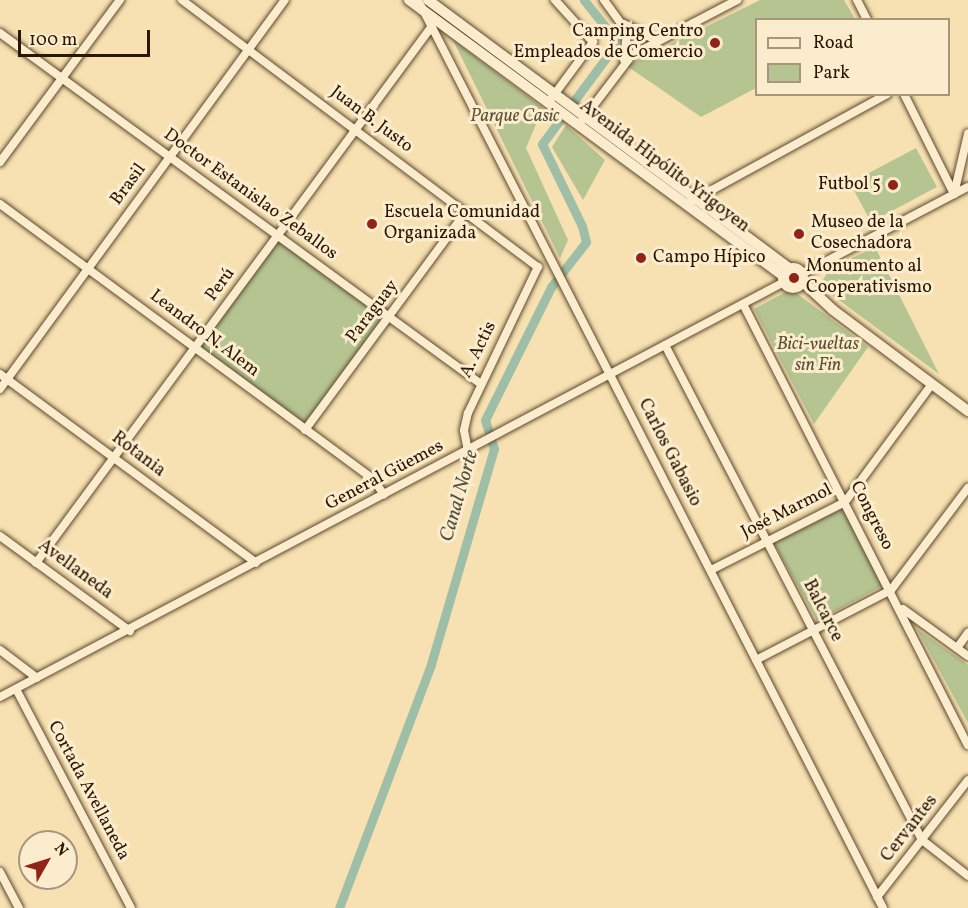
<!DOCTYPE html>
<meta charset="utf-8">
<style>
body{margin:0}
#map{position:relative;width:968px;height:908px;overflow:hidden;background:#f7e1b2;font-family:Vollkorn,serif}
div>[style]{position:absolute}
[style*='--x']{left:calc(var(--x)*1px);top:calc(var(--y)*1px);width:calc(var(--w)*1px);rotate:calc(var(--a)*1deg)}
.green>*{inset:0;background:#b6c492}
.canal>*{height:9px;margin:-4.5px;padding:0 4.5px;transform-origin:4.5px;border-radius:4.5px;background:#9ebea7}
.roads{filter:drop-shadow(0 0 2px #5e492e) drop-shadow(0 0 2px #5e492e)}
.minor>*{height:8px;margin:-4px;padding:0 4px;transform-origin:4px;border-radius:4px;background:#faeccd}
.tertiary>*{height:10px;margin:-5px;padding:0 5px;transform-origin:5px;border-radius:5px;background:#faeccd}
.tertiary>.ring{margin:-5px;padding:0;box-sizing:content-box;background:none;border:10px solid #faeccd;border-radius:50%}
.dots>*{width:16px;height:16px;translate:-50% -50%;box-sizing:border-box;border:3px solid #faeccd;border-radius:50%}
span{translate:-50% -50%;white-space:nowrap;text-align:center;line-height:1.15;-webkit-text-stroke:6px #faeccd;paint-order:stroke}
.poi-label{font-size:18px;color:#2b1602}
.right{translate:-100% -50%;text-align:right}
.left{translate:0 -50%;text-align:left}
.park-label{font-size:18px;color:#5c5334;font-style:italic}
.street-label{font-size:18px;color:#2b1602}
.water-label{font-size:20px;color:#53513c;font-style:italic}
.legend{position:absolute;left:755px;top:18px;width:195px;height:78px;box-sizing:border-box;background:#faeccd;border:2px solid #a7967c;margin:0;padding:8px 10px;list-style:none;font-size:18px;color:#2b1602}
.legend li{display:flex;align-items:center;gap:12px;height:30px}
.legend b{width:30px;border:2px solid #a7967c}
.north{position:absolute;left:18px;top:830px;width:60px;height:60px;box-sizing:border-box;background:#faeccd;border:2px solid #a7967c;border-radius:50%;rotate:51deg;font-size:16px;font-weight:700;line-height:24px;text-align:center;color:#2b1602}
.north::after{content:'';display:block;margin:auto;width:21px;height:27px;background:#8f2418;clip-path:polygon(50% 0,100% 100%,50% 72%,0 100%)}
.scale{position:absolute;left:18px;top:30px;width:132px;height:27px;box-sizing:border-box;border:3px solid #2b1602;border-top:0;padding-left:8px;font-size:18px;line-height:21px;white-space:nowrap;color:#2b1602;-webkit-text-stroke:4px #faeccd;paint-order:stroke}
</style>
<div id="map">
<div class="green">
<i style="clip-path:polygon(760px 0,844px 0,855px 19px,756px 20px,756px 88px,701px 117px,627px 66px)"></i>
<i style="clip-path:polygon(633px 33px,648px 40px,649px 42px,630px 49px)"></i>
<i style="clip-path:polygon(453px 40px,543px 108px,526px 148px,568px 240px,560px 258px)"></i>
<i style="clip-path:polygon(566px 125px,605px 160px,583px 200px,552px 147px)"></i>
<i style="clip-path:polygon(916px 148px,937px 187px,871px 222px,850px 183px)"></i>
<i style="clip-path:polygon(278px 236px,390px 318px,305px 430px,195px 348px)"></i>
<i style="clip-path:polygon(875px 247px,939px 374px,820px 286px,829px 269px)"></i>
<i style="clip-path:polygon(791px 289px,868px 347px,814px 424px,754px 309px)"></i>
<i style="clip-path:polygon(842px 506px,884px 585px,817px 621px,774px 543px)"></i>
<i style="clip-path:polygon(917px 629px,968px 665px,968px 723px)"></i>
</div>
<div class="canal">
<i style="--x:339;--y:908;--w:261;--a:-69.3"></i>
<i style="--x:431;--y:664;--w:224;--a:-73.7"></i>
<i style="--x:494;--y:449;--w:30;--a:-107"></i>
<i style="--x:485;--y:420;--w:148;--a:-63.6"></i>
<i style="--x:551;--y:287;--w:57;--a:-52.1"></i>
<i style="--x:586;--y:242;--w:16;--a:-104"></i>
<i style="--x:582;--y:226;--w:91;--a:-116"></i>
<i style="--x:542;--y:144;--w:116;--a:-53.4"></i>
<i style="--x:611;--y:51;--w:13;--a:-72"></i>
<i style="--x:615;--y:39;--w:50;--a:-128.5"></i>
</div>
<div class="roads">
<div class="minor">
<i style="--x:182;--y:0;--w:445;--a:36.9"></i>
<i style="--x:418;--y:0;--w:1020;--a:62.88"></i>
<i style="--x:604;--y:0;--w:39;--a:54"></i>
<i style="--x:627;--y:32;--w:28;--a:96"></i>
<i style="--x:857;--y:0;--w:22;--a:63"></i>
<i style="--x:624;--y:24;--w:37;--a:27"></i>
<i style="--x:0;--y:33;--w:595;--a:36.12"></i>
<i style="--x:904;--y:94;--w:112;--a:63.4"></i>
<i style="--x:551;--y:99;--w:71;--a:-53.6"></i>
<i style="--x:593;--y:42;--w:57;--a:-132.1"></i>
<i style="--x:581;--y:122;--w:84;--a:-52.7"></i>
<i style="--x:632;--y:55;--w:119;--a:-27.6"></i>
<i style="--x:0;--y:162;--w:202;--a:-53.5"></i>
<i style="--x:954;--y:194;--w:62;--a:-76.9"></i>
<i style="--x:690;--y:202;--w:225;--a:-28.7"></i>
<i style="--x:0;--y:204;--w:463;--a:36.4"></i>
<i style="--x:373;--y:479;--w:19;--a:55"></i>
<i style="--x:802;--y:274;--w:187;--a:-27.7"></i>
<i style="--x:743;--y:304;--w:495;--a:63"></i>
<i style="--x:665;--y:345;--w:558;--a:62.56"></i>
<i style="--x:922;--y:840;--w:58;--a:38"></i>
<i style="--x:0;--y:374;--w:318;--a:36.4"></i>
<i style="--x:0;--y:389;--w:482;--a:-53.8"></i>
<i style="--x:305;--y:430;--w:270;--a:-53.6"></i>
<i style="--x:468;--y:451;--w:21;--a:-101"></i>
<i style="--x:464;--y:430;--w:17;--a:-77"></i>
<i style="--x:468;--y:413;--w:162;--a:-64.4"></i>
<i style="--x:0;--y:536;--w:161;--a:36.2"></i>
<i style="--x:36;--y:563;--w:667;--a:-53.59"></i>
<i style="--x:711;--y:570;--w:150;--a:-26.9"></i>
<i style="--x:845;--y:502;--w:147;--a:-53.6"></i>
<i style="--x:903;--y:609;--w:80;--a:35.9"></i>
<i style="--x:957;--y:648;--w:19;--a:-54"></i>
<i style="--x:0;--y:650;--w:46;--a:37.1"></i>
<i style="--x:756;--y:660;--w:152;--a:-27.4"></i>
<i style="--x:891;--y:590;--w:128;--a:-53"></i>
<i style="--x:16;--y:689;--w:247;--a:62.3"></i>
<i style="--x:0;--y:697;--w:887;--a:-27.89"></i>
<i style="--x:0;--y:872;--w:41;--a:62.2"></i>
<i style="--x:877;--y:897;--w:148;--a:-52.1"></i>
</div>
<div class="tertiary">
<i style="--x:409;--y:0;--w:466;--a:36.4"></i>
<i style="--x:428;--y:0;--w:451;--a:36.6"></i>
<i class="ring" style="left:783px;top:268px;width:10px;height:10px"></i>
<i style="--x:802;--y:281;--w:42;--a:43.1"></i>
<i style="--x:833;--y:310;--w:169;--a:36.8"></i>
</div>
</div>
<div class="dots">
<i style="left:715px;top:43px;background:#8f2418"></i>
<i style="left:893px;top:185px;background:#8f2418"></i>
<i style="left:372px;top:224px;background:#8f2418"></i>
<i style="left:799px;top:234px;background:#8f2418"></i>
<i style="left:641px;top:258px;background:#8f2418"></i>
<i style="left:794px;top:278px;background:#8f2418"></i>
</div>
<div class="poi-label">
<span class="right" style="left:703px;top:43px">Camping Centro<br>Empleados de Comercio</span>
<span class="right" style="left:881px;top:185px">Futbol 5</span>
<span class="left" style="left:384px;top:224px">Escuela Comunidad<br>Organizada</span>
<span class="left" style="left:811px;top:234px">Museo de la<br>Cosechadora</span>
<span class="left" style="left:653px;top:258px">Campo Hípico</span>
<span class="left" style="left:806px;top:278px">Monumento al<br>Cooperativismo</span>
</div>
<div class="park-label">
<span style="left:515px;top:117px">Parque Casic</span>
<span style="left:818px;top:356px">Bici-vueltas<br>sin Fin</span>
</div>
<div class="street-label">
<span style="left:371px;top:120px;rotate:37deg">Juan B. Justo</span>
<span style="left:664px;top:167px;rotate:37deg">Avenida Hipólito Yrigoyen</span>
<span style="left:129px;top:185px;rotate:-54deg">Brasil</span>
<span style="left:250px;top:195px;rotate:36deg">Doctor Estanislao Zeballos</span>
<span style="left:221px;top:285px;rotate:-54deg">Perú</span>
<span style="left:373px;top:312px;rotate:-53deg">Paraguay</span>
<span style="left:204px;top:334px;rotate:37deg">Leandro N. Alem</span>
<span style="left:479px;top:350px;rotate:-64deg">A. Actis</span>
<span style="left:669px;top:453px;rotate:63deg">Carlos Gabasio</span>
<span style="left:138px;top:455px;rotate:37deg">Rotania</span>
<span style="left:385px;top:476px;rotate:-28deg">General Güemes</span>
<span style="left:787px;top:512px;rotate:-27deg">José Marmol</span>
<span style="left:871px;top:516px;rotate:63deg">Congreso</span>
<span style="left:75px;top:570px;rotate:36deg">Avellaneda</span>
<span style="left:822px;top:611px;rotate:63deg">Balcarce</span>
<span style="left:88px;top:791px;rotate:62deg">Cortada Avellaneda</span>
<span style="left:910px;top:829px;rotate:-52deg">Cervantes</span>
</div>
<div class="water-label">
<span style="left:460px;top:496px;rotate:-74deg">Canal Norte</span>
</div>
<ul class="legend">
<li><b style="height:8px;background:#faeccd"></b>Road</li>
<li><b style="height:16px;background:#b6c492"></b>Park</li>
</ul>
<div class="north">N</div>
<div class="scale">100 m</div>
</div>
